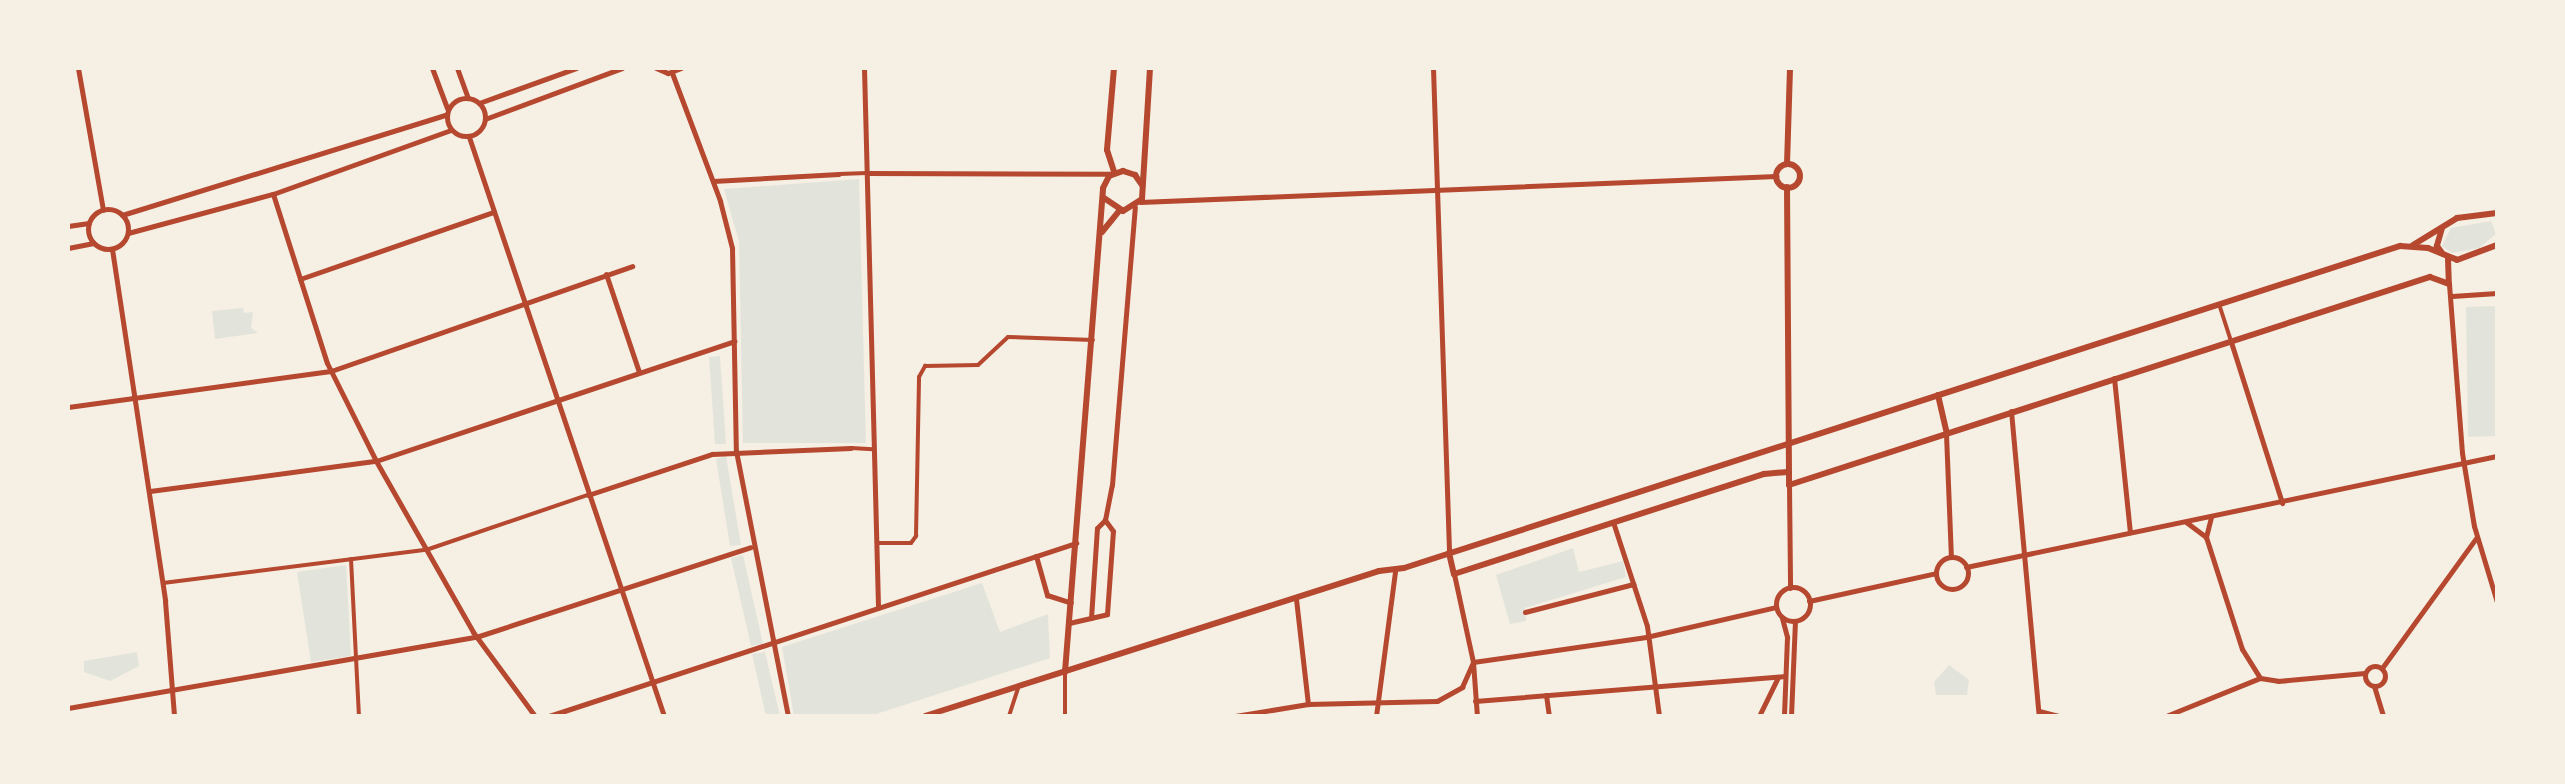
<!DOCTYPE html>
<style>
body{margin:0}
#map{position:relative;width:2565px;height:784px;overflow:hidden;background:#f6efe4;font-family:"Titillium Web",sans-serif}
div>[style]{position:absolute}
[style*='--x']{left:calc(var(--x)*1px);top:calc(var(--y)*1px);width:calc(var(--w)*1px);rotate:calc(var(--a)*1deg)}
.green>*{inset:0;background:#e2e4dc}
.pedestrian>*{height:4px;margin:-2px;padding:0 2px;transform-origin:2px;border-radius:2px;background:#b5482f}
.minor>*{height:5px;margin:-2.5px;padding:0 2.5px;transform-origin:2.5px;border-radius:2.5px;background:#b5482f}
.minor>.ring{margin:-2.5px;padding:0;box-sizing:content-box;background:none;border:5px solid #b5482f;border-radius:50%}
.tertiary>*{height:6px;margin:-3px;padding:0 3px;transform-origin:3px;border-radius:3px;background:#b5482f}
.tertiary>.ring{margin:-3px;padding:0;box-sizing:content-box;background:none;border:6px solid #b5482f;border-radius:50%}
span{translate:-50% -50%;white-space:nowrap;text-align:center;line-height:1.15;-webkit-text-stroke:6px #f6efe4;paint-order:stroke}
.frame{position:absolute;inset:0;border:70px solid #f6efe4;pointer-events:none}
</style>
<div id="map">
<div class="green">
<i style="clip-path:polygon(859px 179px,866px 443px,743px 443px,739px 242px,724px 189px)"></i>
<i style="clip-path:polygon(2491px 221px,2496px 234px,2479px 248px,2452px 253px,2442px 246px,2451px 228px)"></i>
<i style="clip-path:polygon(2497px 306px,2497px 436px,2468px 437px,2466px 307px)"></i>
<i style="clip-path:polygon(243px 308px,244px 313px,253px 312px,251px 328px,258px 333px,215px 339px,212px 311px)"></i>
<i style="clip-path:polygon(720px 356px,726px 444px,715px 444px,709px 357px)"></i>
<i style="clip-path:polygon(726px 456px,741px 545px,730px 546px,716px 459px)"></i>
<i style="clip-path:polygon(1573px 548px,1579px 572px,1623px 561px,1626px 577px,1525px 608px,1526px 621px,1510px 624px,1496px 575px)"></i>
<i style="clip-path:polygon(743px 555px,763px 644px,751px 646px,731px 558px)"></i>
<i style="clip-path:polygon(346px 565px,351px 656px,311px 662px,297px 572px)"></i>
<i style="clip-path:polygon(982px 583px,1000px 632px,1048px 614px,1050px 658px,870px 716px,794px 716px,782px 647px)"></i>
<i style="clip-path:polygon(137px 652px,139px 666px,110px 681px,84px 672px,84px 661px)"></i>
<i style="clip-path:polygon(765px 652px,780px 716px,766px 716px,752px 654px)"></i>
<i style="clip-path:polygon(1949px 665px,1969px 680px,1967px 695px,1936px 695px,1934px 682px)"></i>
</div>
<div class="pedestrian">
<i style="--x:839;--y:174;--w:28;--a:-2"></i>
<i style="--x:2219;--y:304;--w:40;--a:72"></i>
<i style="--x:851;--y:448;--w:22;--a:3"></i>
<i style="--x:877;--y:543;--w:34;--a:0"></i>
<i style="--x:911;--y:543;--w:9;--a:-54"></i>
<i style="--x:916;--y:536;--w:159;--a:-88.9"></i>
<i style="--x:919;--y:377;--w:13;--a:-61"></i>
<i style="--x:925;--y:366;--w:53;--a:-1.1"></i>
<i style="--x:978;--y:365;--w:41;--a:-43"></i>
<i style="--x:1008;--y:337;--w:85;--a:2"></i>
<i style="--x:351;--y:559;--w:157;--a:87.1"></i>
<i style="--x:163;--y:583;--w:265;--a:-7.2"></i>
<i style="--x:426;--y:550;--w:171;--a:-18.8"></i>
<i style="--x:1009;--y:716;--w:29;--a:-72"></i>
<i style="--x:1065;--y:716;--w:44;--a:-90"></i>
</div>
<div class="minor">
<i style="--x:78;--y:68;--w:144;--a:80"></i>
<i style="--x:432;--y:68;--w:43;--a:69.4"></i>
<i style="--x:457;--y:68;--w:32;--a:70"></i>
<i style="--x:656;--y:68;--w:13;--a:23"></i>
<i style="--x:668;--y:73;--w:14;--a:-21"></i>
<i style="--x:864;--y:68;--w:540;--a:88.51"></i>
<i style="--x:1433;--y:68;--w:485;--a:88.1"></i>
<i style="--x:672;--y:73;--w:137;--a:69.4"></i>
<i style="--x:720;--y:201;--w:49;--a:75.7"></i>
<i style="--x:732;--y:248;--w:203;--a:88.9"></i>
<i style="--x:736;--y:451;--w:270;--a:78.9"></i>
<i class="ring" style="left:447px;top:98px;width:33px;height:33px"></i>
<i style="--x:479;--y:103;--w:103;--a:-19.8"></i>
<i style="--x:485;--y:119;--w:146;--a:-20.4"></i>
<i style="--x:469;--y:137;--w:611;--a:71.39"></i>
<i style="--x:867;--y:173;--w:245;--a:0.2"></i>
<i style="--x:713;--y:181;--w:126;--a:-3.2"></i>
<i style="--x:273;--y:194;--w:177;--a:72.3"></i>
<i style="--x:327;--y:363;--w:110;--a:63.4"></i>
<i style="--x:376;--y:461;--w:197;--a:60.4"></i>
<i style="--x:473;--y:632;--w:104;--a:53.6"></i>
<i style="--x:1140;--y:202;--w:637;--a:-2.34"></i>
<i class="ring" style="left:88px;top:209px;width:35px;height:35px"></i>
<i style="--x:122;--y:215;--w:339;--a:-17.2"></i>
<i style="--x:68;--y:226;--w:21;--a:-8"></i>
<i style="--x:128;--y:233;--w:150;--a:-15.1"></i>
<i style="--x:273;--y:194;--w:189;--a:-19.8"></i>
<i style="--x:68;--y:248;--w:26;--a:-11"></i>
<i style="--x:112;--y:249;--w:356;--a:81.4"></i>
<i style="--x:165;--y:601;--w:115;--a:85.5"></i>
<i style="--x:606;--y:274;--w:103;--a:71.4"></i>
<i style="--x:300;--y:279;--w:205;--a:-19.1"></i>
<i style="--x:2449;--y:284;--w:169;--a:85.6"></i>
<i style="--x:2462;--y:453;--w:74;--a:80.7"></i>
<i style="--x:2474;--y:526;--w:79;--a:73.2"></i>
<i style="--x:2452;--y:296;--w:45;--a:-3.8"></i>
<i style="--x:2231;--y:342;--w:169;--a:72.4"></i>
<i style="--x:2114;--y:378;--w:155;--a:84.1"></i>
<i style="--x:68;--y:407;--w:265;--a:-7.8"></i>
<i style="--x:331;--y:371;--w:319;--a:-19.2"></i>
<i style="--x:2011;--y:411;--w:306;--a:84.8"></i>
<i style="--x:1946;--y:434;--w:123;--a:87.7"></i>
<i style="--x:1789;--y:485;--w:103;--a:89.4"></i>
<i style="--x:150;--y:491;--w:228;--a:-7.6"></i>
<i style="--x:376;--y:461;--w:378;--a:-18.5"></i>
<i style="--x:588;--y:495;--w:131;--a:-18.3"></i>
<i style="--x:712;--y:454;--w:139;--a:-2.5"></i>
<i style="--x:2211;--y:517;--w:21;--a:104"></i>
<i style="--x:2206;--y:537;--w:118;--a:72.2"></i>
<i style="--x:2242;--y:649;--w:34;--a:58"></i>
<i style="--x:2260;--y:678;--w:18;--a:9"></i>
<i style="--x:2278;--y:681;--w:87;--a:-5.3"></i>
<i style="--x:2186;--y:522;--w:25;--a:37"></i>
<i style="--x:1614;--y:525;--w:106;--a:71.9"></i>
<i style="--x:1647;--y:626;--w:91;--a:82.4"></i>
<i style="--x:1036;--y:556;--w:41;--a:74.2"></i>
<i style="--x:1047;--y:595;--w:25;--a:18"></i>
<i class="ring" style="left:1936px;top:557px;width:27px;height:27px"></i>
<i style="--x:1966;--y:567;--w:542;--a:-11.81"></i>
<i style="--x:1454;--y:574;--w:90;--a:77.8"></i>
<i style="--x:1473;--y:662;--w:54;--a:85.8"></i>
<i class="ring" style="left:1776px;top:587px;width:29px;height:29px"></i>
<i style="--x:1296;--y:599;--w:106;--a:83.5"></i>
<i style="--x:1809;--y:601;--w:130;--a:-12.4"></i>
<i style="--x:1525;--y:612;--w:112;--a:-14.5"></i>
<i style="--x:1091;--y:618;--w:90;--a:-86.2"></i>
<i style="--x:1097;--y:528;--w:11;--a:-45"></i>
<i style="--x:1105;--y:520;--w:36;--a:-79"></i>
<i style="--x:1112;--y:485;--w:279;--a:-85.3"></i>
<i style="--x:1782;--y:618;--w:20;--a:75"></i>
<i style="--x:1787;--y:637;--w:79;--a:92.2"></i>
<i style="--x:1069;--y:623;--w:39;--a:-13"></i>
<i style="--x:1107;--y:614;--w:83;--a:-85.9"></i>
<i style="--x:1113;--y:531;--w:14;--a:-126"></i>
<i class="ring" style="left:2365px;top:666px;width:15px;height:15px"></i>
<i style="--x:2382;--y:668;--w:160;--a:-54.1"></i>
<i style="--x:2374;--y:686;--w:31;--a:73"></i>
<i style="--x:1546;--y:695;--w:21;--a:82"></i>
<i style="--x:1475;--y:701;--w:311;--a:-4.6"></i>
<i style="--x:68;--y:708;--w:414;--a:-9.9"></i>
<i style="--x:476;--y:637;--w:289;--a:-18.1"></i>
<i style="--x:2039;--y:711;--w:21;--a:14"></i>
<i style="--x:549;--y:716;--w:555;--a:-18.17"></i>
<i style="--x:1235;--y:716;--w:74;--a:-9.3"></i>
<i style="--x:1308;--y:704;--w:129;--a:-1.3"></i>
<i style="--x:1437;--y:701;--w:29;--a:-29"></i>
<i style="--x:1462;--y:687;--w:27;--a:-66"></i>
<i style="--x:1473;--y:662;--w:175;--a:-8.2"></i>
<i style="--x:1646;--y:637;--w:133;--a:-13"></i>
<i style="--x:1376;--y:716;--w:146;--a:-82.5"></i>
<i style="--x:1759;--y:716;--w:43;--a:-64"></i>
<i style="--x:1791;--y:716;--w:95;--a:-87.6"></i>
<i style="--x:2166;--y:716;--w:101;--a:-22"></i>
</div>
<div class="tertiary">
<i style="--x:1114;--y:68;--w:82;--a:94.9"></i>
<i style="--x:1107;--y:150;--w:23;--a:72"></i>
<i style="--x:1787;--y:164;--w:96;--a:-88.2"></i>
<i class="ring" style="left:1776px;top:164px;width:18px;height:18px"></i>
<i style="--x:1787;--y:187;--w:298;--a:89.6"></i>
<i style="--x:1789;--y:485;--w:674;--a:-17.98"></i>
<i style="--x:2430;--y:277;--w:20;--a:20"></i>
<i style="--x:1104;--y:198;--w:23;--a:34"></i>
<i style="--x:1123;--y:211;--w:22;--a:-32"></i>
<i style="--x:1142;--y:199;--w:131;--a:-86.5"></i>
<i style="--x:2442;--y:228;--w:19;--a:106"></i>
<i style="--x:2437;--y:246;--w:9;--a:54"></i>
<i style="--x:1102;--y:232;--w:27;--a:-51"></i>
<i style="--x:2413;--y:245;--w:52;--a:-31.5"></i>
<i style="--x:2457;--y:218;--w:40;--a:-7.1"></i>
<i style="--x:2448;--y:259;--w:24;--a:88"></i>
<i style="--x:1938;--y:395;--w:37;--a:77"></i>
<i style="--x:1449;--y:553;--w:22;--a:77"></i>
<i style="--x:1454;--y:574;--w:326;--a:-17.9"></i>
<i style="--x:1764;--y:474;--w:24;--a:-5"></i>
<i style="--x:1065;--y:672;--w:485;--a:-85.5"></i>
<i style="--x:1103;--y:188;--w:13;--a:-63"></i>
<i style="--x:1109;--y:176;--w:15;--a:-20"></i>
<i style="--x:1123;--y:171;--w:13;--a:18"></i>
<i style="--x:1135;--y:175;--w:12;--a:55"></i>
<i style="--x:925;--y:716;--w:477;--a:-17.7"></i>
<i style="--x:1379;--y:571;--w:25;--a:-7"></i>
<i style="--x:1404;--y:568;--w:1047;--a:-17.92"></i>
<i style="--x:2400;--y:246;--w:28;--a:4"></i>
<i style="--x:2428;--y:248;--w:31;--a:22"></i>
<i style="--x:2457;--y:260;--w:43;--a:-20.6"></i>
</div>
<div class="frame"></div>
</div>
